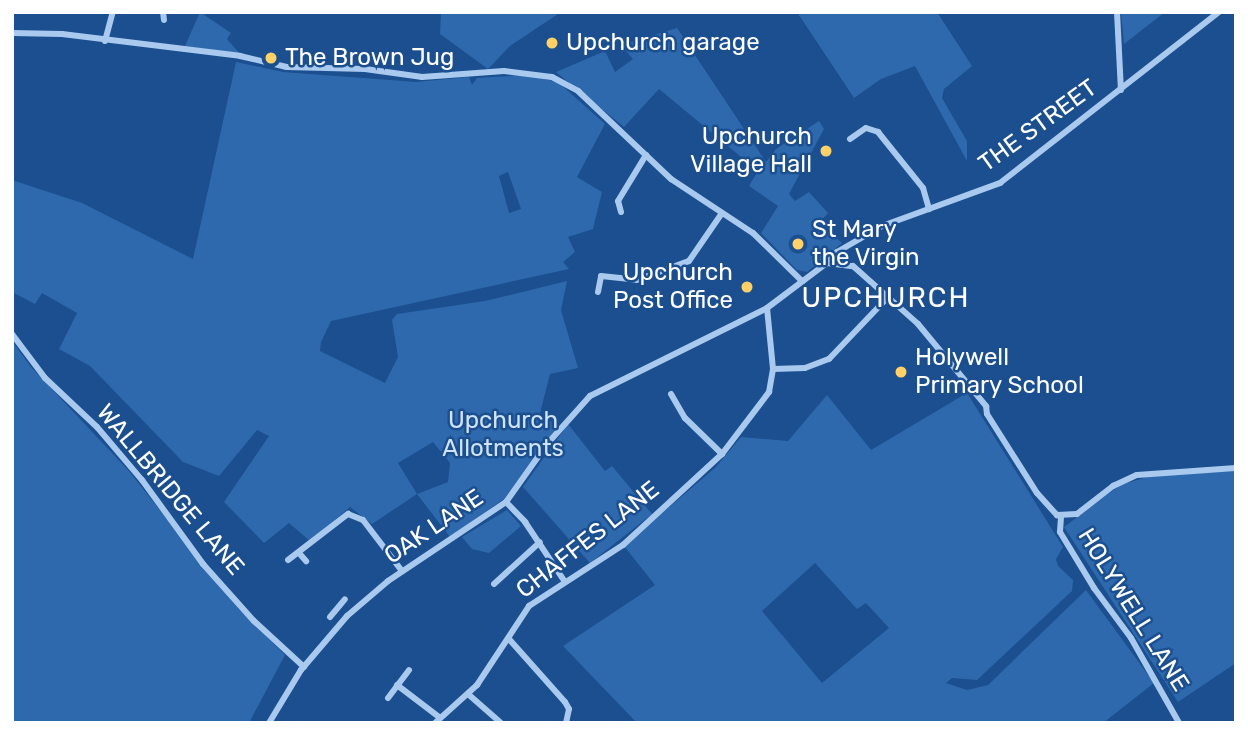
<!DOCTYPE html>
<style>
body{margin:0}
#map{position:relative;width:1248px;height:735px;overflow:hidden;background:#1b4f8f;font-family:Rubik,sans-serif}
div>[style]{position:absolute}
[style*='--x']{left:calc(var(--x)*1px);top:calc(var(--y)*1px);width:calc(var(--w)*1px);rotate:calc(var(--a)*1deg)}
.green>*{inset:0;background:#2e69ad}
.minor>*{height:6px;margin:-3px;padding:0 3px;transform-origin:3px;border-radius:3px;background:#a9c9ee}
.dots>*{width:19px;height:19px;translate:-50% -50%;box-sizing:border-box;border:4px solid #1b4f8f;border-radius:50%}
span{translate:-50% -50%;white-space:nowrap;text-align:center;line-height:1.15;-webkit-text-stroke:5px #1b4f8f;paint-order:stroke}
.poi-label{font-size:24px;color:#fff}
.left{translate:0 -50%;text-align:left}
.right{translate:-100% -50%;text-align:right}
.street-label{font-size:24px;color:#fff}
.park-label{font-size:24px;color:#cfe3fa}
.quarter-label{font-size:28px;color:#fff;letter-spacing:2px}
.frame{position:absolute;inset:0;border:14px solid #fff;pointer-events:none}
</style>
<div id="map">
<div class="green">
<i style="clip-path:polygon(200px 12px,231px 33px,227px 39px,240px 54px,185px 46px)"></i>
<i style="clip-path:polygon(441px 12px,561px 12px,510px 46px,488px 69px,440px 34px)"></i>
<i style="clip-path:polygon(797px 12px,937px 12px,972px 66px,944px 89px,942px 98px,967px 141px,967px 161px,915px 66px,881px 79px,854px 98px)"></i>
<i style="clip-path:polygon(1121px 12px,1165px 12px,1124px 44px)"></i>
<i style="clip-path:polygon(677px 28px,766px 162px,776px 149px,819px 121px,824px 129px,789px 194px,795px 201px,809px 192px,828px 213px,819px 223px,842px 243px,807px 272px,797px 270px,761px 233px,778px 206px,749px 186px,758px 171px,659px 89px,624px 127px,556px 72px,605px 51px,615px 72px,633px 59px,625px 50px,632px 46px,630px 42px)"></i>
<i style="clip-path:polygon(evenodd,236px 62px,283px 72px,416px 82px,469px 77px,472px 85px,477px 78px,525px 75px,558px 82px,605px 124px,577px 177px,602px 192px,593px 229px,568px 237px,575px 252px,563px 262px,569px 269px,331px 321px,321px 342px,320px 351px,385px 383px,398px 357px,392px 320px,397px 314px,485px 301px,567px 281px,561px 310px,578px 368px,550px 374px,540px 413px,558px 427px,505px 498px,450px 537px,417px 494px,372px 524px,350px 507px,310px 541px,289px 523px,264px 543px,224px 502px,269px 436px,257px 430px,219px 476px,183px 462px,90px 366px,59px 349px,77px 313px,42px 293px,35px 304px,12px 292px,12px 180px,82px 203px,193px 259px,236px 62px,508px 172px,521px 209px,509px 213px,499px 176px,508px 172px,236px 62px,433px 442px,450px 463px,448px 482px,417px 494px,398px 463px,433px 442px)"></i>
<i style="clip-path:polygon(12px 341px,31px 367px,128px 470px,239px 609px,285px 655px,249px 723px,12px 723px)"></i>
<i style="clip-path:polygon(evenodd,967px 393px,1063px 547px,1056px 559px,1058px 566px,1073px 580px,1072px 591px,977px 680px,952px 678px,946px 683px,967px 690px,988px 685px,1086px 590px,1154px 683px,1103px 723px,637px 723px,563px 646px,655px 585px,624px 546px,716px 467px,741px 437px,788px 441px,827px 395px,871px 450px,967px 393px,815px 563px,857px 609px,866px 603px,889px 628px,822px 683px,762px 611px,815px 563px)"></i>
<i style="clip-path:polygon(568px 424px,605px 471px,612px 466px,652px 514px,590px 563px,523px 487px)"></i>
<i style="clip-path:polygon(1236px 471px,1236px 663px,1178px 702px,1064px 527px,1120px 485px,1151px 476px)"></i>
<i style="clip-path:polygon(507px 510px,521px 526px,489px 553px,472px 549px,462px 537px)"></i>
</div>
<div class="minor">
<i style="--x:163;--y:12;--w:8;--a:83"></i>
<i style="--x:1117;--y:12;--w:78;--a:87.1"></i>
<i style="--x:12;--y:33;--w:50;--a:1.1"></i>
<i style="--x:62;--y:34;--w:179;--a:7"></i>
<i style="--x:240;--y:56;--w:48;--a:13.2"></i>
<i style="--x:287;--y:67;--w:78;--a:1.5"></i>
<i style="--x:365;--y:69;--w:58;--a:8"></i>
<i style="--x:422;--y:77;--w:82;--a:-4.2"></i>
<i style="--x:504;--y:71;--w:48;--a:7.1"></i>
<i style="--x:552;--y:77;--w:30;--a:28"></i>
<i style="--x:578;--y:91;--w:128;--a:43.4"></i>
<i style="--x:671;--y:179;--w:98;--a:33.4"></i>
<i style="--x:753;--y:233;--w:69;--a:44.4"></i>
<i style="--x:105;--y:41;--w:30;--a:-75"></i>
<i style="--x:850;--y:139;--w:19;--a:-35"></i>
<i style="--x:866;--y:128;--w:13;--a:18"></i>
<i style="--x:878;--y:132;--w:72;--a:51.2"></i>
<i style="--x:923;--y:188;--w:22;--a:74"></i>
<i style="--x:621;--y:212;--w:11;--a:-105"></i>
<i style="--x:618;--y:201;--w:54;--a:-58.7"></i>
<i style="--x:827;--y:263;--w:15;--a:-48"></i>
<i style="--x:837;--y:252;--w:52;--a:-30"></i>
<i style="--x:882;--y:226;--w:126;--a:-20"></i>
<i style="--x:1000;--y:183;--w:278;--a:-38"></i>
<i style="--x:598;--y:292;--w:16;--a:-79"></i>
<i style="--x:601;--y:276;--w:36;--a:6"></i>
<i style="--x:637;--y:280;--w:55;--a:-20.1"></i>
<i style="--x:689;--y:261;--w:58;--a:-55.5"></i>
<i style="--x:12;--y:334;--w:55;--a:53.1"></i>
<i style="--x:45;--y:378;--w:71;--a:43.3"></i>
<i style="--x:97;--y:427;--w:70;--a:49.7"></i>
<i style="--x:142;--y:480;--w:104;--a:54"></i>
<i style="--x:203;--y:564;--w:76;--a:48.2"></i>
<i style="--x:254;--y:621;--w:68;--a:42.6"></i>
<i style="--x:773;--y:369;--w:32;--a:-2"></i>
<i style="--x:805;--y:368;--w:26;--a:-21"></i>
<i style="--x:829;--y:359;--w:87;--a:-46.4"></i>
<i style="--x:671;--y:394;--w:28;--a:60"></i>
<i style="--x:685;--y:418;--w:52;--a:44.2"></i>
<i style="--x:506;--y:502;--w:28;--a:46"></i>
<i style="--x:525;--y:522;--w:72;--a:56.3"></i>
<i style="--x:1061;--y:517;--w:15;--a:94"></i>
<i style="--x:1060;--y:532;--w:66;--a:58.7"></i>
<i style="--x:1094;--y:588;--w:62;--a:53.5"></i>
<i style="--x:1131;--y:638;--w:98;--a:60.5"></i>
<i style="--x:299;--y:553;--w:11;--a:49"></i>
<i style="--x:288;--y:560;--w:76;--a:-37.5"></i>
<i style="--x:348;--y:514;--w:16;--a:22"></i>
<i style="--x:363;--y:520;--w:64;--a:52.6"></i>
<i style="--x:494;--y:584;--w:62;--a:-42.4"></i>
<i style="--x:330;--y:617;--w:23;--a:-50"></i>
<i style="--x:509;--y:639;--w:84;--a:48.4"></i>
<i style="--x:565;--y:702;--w:8;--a:60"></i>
<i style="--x:569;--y:709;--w:14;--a:102"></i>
<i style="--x:397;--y:685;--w:53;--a:37.3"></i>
<i style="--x:468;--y:694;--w:44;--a:41.3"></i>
<i style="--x:388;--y:698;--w:35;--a:-53"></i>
<i style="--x:269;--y:723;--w:62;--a:-58.9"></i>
<i style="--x:301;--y:670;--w:71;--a:-49.6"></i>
<i style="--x:347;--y:616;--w:54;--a:-40.5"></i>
<i style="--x:388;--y:581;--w:142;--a:-33.8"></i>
<i style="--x:506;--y:502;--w:72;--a:-54.6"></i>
<i style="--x:548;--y:443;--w:63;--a:-48.2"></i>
<i style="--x:590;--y:396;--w:198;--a:-26.4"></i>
<i style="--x:767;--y:308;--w:75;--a:-36.9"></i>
<i style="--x:827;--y:263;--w:26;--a:7"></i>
<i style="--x:853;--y:266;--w:87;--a:41.7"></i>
<i style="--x:918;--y:324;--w:107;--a:50.3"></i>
<i style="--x:986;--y:406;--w:8;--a:83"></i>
<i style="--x:987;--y:414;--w:93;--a:57.7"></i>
<i style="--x:1037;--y:493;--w:30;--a:48"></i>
<i style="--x:1057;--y:515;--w:20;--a:-3"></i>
<i style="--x:1077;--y:514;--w:46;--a:-37.9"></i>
<i style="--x:1113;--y:486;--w:26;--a:-25"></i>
<i style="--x:1137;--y:475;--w:99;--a:-4"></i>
<i style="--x:435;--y:723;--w:57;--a:-42.1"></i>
<i style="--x:477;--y:685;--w:95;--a:-56.6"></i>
<i style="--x:529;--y:606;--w:112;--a:-33"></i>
<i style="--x:623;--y:545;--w:134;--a:-42.6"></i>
<i style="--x:722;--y:454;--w:78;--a:-52.8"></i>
<i style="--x:769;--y:392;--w:23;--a:-80"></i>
<i style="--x:773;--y:369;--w:61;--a:-95.6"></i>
</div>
<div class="dots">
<i style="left:552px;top:43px;background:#ffd166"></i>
<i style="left:271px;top:58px;background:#ffd166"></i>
<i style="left:826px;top:151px;background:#ffd166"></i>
<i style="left:798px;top:244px;background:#ffd166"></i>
<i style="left:747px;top:287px;background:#ffd166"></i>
<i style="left:901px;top:372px;background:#ffd166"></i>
</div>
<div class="poi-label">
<span class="left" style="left:566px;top:43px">Upchurch garage</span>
<span class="left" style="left:285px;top:58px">The Brown Jug</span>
<span class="right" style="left:812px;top:151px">Upchurch<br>Village Hall</span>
<span class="left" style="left:812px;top:244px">St Mary<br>the Virgin</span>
<span class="right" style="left:733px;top:287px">Upchurch<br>Post Office</span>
<span class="left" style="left:915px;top:372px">Holywell<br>Primary School</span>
</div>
<div class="street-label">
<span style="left:1038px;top:126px;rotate:-36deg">THE STREET</span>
<span style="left:170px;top:490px;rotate:50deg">WALLBRIDGE LANE</span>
<span style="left:434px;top:527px;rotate:-34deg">OAK LANE</span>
<span style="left:588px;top:540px;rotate:-38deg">CHAFFES LANE</span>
<span style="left:1133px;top:610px;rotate:58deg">HOLYWELL LANE</span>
</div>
<div class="park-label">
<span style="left:503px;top:435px">Upchurch<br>Allotments</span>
</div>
<div class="quarter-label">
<span style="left:886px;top:298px">UPCHURCH</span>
</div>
<div class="frame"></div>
</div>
